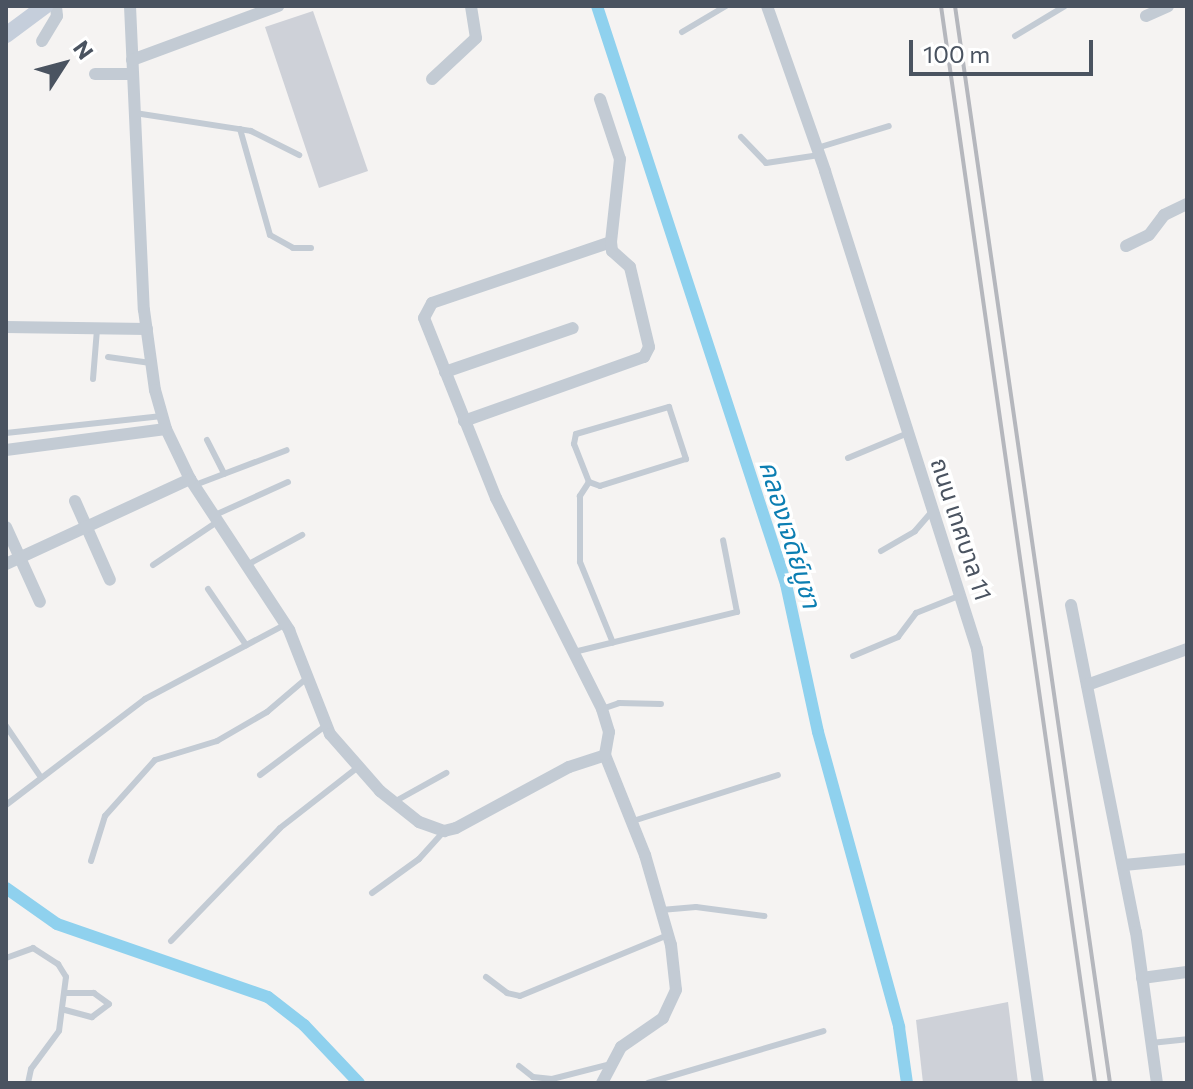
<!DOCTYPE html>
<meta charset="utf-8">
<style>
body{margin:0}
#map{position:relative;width:1193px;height:1089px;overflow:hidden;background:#f5f3f2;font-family:Commissioner,"Noto Sans Thai",sans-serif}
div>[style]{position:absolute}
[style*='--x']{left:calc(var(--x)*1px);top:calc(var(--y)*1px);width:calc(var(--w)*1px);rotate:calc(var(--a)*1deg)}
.canal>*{height:12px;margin:-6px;padding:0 6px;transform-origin:6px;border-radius:6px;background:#8fd1ee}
.building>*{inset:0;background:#ced1d8}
.lane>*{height:6px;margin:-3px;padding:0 3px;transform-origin:3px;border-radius:3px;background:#c3cbd4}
.street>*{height:12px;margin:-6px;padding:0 6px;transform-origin:6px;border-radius:6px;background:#c3cbd4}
.secondary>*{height:16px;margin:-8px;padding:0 8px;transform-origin:8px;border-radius:8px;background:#c5cedb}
.rail>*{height:4px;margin:-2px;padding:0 2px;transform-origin:2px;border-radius:2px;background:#b5b7bd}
span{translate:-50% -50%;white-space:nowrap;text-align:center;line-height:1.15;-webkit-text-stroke:7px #fff;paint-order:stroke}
.street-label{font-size:24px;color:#4a5360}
.water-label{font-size:26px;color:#0c7eb2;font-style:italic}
.frame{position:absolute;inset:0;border:8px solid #4a5360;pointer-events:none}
.north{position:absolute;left:24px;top:24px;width:80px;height:80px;-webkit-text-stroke:6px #fff;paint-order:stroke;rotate:54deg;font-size:22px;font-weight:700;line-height:32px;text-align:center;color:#4a5360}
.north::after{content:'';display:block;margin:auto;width:28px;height:36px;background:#4a5360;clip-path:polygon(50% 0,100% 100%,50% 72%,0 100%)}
.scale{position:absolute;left:909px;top:40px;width:184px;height:36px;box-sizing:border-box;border:4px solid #4a5360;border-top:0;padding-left:10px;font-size:24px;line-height:28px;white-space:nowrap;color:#4a5360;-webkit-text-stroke:6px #fff;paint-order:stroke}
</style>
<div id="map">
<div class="canal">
<i style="--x:597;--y:6;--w:608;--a:71.89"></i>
<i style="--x:786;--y:584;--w:151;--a:77.8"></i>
<i style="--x:818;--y:732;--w:306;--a:74.6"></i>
<i style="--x:899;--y:1027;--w:57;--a:81.9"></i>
<i style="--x:6;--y:888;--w:62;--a:35.2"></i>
<i style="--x:57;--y:924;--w:223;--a:19.1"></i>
<i style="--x:268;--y:997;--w:46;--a:37.9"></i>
<i style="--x:304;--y:1025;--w:80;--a:46.5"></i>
</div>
<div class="building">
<i style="clip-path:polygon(313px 11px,368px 171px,319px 188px,265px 27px)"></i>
<i style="clip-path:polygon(1008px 1002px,1018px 1083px,923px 1083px,916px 1020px)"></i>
</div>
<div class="lane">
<i style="--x:682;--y:32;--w:51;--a:-30.6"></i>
<i style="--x:1015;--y:36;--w:58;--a:-31"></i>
<i style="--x:135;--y:113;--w:117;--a:8.8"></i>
<i style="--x:251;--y:131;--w:54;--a:26.6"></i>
<i style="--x:240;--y:129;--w:110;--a:74.2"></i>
<i style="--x:270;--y:235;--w:26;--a:29"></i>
<i style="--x:293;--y:248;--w:18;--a:0"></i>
<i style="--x:741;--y:137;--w:36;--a:46"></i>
<i style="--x:766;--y:163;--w:54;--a:-8.6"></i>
<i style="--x:817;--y:148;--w:75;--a:-17"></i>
<i style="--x:108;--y:357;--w:43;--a:7.9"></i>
<i style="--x:93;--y:379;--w:50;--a:-85.4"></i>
<i style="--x:6;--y:433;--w:157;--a:-6.2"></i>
<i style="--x:207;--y:440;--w:38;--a:63"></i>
<i style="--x:848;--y:458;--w:65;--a:-22.6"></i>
<i style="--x:589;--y:482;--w:41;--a:-111.5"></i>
<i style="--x:574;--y:444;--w:10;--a:-79"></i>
<i style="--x:576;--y:434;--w:97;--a:-16.2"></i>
<i style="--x:669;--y:407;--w:55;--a:71.9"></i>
<i style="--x:686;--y:459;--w:90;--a:162.6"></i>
<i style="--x:600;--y:486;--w:12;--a:-160"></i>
<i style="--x:589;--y:482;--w:17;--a:123"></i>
<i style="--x:580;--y:496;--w:66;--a:90"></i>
<i style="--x:580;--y:562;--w:87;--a:67.8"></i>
<i style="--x:195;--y:485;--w:98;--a:-20.8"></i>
<i style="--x:215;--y:515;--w:80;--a:-24.3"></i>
<i style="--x:881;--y:551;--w:39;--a:-30"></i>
<i style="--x:915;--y:531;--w:28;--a:-49"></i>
<i style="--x:153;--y:565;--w:77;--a:-33.9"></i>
<i style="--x:247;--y:565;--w:63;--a:-28.6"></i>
<i style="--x:208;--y:589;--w:68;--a:55.8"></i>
<i style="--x:574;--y:652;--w:168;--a:-13.8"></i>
<i style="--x:737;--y:612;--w:73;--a:-101"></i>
<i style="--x:853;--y:656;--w:49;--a:-22.9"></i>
<i style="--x:898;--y:637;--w:30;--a:-53"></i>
<i style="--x:916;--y:613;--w:48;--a:-21.8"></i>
<i style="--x:602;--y:709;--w:18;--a:-19"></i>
<i style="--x:619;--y:703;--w:42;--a:1.4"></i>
<i style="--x:6;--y:726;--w:60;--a:55.8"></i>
<i style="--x:260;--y:775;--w:85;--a:-36.9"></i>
<i style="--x:394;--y:802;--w:60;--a:-29.1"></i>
<i style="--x:6;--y:805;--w:175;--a:-37.3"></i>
<i style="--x:145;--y:699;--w:157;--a:-28"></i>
<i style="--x:633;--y:821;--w:152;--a:-17.6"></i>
<i style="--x:91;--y:861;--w:47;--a:-72.7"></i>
<i style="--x:105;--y:816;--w:75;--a:-48.2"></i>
<i style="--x:155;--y:760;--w:65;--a:-17"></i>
<i style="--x:217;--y:741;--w:58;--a:-30.1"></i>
<i style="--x:267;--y:712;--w:52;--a:-40.4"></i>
<i style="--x:372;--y:893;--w:58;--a:-35.9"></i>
<i style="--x:419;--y:859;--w:38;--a:-48"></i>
<i style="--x:661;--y:910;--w:35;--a:-5"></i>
<i style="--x:696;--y:907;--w:69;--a:7.5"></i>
<i style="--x:171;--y:941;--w:157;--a:-46"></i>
<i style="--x:280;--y:828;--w:99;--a:-38"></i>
<i style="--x:6;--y:958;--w:29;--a:-20"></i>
<i style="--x:33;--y:948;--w:30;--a:33"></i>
<i style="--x:58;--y:964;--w:15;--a:58"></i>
<i style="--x:66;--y:977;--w:54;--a:97.4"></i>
<i style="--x:59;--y:1031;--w:47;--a:126.4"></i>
<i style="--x:31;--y:1069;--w:14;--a:102"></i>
<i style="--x:486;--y:977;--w:26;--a:37"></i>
<i style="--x:507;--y:993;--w:13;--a:13"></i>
<i style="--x:520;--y:996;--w:160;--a:-22.4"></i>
<i style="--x:65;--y:1010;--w:28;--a:15"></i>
<i style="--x:92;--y:1017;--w:21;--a:-37"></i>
<i style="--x:109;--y:1004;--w:19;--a:-144"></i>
<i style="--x:94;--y:993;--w:27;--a:180"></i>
<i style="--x:1151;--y:1043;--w:36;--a:-6"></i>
<i style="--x:519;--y:1066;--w:18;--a:38"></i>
<i style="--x:533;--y:1077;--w:19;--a:6"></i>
<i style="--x:552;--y:1079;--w:57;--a:-14.3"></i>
<i style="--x:648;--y:1083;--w:183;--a:-16.5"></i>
</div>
<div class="street">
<i style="--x:130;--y:6;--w:304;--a:87.4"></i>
<i style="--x:144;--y:310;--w:81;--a:82.2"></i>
<i style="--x:155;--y:390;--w:41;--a:74.2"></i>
<i style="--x:166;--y:429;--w:55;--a:64.4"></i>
<i style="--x:190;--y:479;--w:181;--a:56.7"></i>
<i style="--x:289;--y:630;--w:112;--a:68.5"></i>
<i style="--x:330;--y:734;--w:76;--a:48.7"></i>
<i style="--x:380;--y:791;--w:50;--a:38.5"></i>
<i style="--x:419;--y:822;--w:27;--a:20"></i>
<i style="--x:444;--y:831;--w:12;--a:-14"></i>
<i style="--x:456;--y:828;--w:128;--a:-28.4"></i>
<i style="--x:569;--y:767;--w:38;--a:-18"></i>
<i style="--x:605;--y:755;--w:108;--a:68.2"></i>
<i style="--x:645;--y:855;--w:94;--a:73.9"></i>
<i style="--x:671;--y:945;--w:45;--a:83.7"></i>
<i style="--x:676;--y:990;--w:31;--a:115"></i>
<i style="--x:663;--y:1018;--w:51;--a:145.4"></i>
<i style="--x:621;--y:1047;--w:41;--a:117.8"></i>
<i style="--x:767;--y:6;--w:175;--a:70.6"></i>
<i style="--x:825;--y:171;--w:502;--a:72.36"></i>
<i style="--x:977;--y:649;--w:438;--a:82"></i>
<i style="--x:1146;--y:16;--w:24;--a:-24"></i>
<i style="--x:42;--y:41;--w:29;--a:-59"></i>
<i style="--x:57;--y:16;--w:10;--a:-96"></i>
<i style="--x:132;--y:60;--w:156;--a:-20.3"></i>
<i style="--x:95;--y:74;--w:38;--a:0"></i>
<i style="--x:432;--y:79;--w:60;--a:-43"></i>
<i style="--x:476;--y:38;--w:32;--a:-99"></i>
<i style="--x:600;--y:99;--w:63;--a:71.6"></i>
<i style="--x:620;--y:159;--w:83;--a:96.2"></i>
<i style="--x:611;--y:242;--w:189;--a:161.2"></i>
<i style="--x:432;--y:303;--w:17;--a:118"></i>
<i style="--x:424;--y:318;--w:194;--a:68.2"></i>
<i style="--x:496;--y:498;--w:236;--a:63.3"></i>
<i style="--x:602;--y:709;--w:24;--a:73"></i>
<i style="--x:609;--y:732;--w:23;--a:100"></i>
<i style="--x:1126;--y:246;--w:25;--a:-26"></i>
<i style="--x:1149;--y:235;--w:25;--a:-53"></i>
<i style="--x:1164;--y:215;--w:25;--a:-26"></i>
<i style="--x:6;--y:327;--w:141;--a:0.8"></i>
<i style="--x:445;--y:372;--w:135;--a:-19"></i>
<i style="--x:464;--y:421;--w:191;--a:-19.6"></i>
<i style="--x:644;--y:357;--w:11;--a:-63"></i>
<i style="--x:649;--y:347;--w:82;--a:-103.4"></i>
<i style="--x:630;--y:267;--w:24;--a:-138"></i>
<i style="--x:612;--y:251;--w:9;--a:-96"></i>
<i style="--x:6;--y:450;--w:161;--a:-7.5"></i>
<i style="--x:75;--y:501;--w:86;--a:66.1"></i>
<i style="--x:6;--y:527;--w:82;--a:65.6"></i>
<i style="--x:6;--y:564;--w:203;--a:-24.8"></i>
<i style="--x:1071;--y:605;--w:333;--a:78.8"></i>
<i style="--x:1136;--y:932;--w:152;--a:82.1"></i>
<i style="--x:1087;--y:685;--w:106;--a:-19.8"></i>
<i style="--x:1124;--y:865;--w:63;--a:-5.4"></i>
<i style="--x:1142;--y:978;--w:45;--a:-7.6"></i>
</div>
<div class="secondary">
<i style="--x:6;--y:35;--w:49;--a:-36.6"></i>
</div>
<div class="rail">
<i style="--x:941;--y:6;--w:1088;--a:81.86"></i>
<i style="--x:955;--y:6;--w:1088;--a:81.81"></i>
</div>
<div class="street-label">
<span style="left:962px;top:529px;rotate:72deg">ถนน เทศบาล 11</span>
</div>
<div class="water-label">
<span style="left:791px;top:534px;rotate:73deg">คลองเจดีย์บูชา</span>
</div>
<div class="frame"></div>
<div class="north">N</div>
<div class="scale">100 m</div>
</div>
